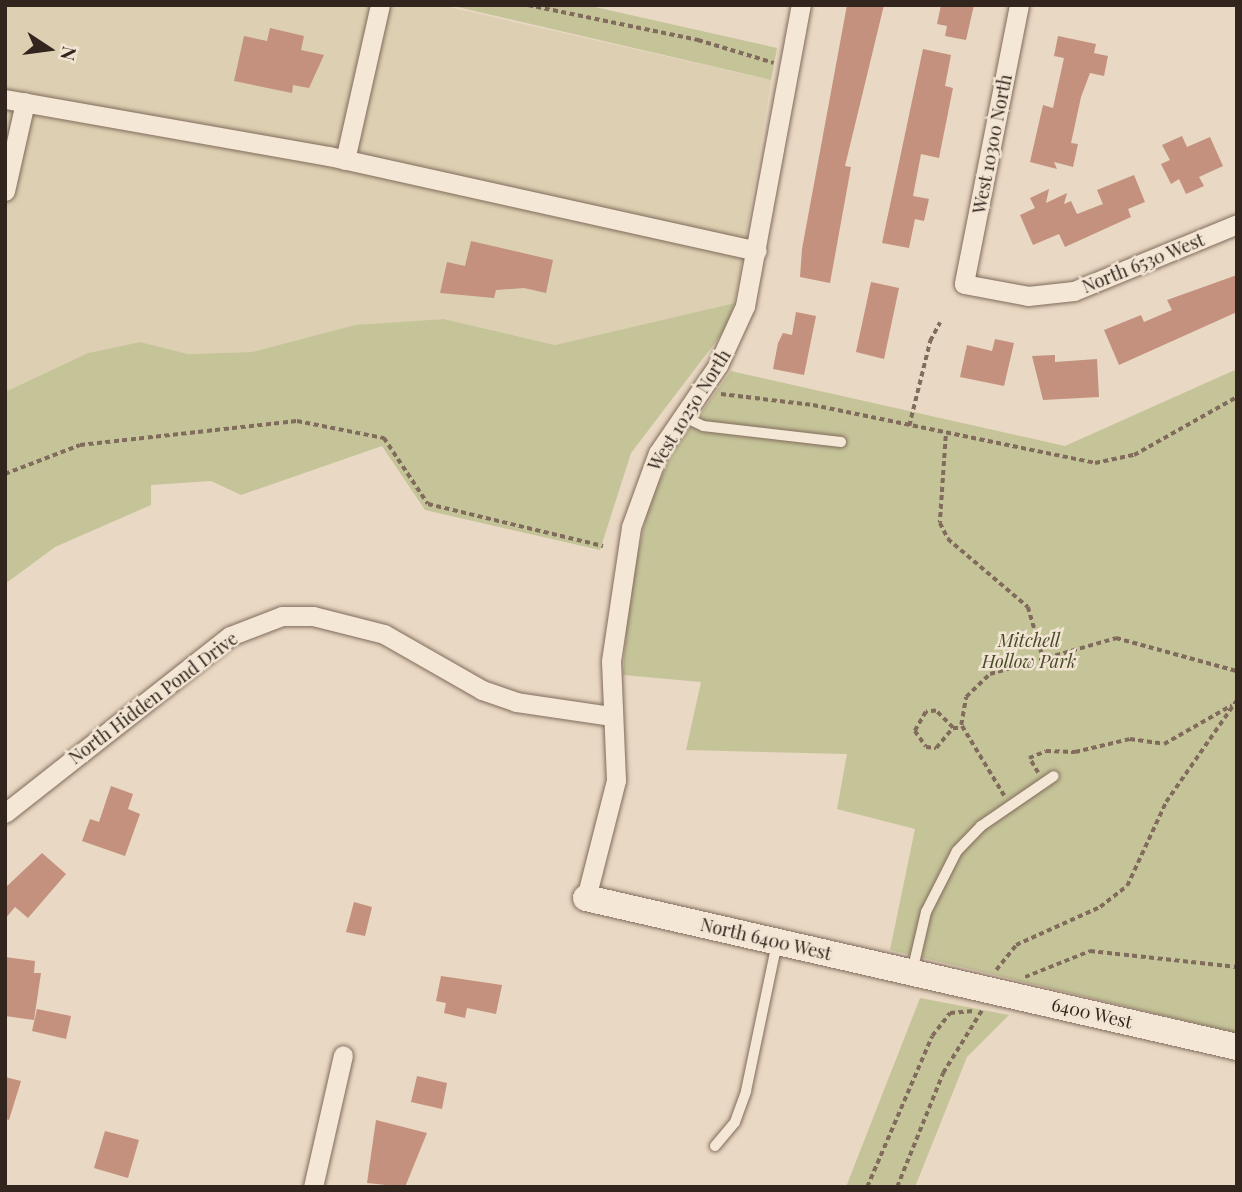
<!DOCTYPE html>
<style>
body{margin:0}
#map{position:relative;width:1242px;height:1192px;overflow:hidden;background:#e9d8c3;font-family:"Playfair Display",serif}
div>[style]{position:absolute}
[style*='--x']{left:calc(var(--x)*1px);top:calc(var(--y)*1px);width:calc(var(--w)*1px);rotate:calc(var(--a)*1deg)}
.farmland>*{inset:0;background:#ddd0b2}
.green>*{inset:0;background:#c5c499}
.building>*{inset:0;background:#c3917d}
.path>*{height:3.5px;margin-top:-1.75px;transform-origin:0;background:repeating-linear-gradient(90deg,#816b5c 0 5px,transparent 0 8.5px)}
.roads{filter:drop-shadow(0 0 2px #816b5c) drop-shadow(0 0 2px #816b5c)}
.lane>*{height:10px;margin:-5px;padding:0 5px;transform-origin:5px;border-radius:5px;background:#f4e7d5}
.street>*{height:19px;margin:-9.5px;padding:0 9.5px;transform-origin:9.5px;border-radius:9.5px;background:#f4e7d5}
.secondary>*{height:26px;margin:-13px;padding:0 13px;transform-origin:13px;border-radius:13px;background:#f4e7d5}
span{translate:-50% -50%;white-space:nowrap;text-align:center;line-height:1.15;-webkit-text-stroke:5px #f1e4d2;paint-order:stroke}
.street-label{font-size:18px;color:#32251e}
.park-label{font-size:18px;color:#484d27;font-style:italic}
.frame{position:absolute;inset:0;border:7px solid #32251e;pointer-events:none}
.north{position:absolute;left:14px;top:14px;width:70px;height:70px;-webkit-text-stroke:5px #f1e4d2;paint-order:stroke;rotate:103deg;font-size:19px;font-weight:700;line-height:28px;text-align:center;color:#32251e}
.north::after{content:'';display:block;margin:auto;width:24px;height:32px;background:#32251e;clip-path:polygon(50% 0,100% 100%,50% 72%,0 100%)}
</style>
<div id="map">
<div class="farmland">
<i style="clip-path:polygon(5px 5px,440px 5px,771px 80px,735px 303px,555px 345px,444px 319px,348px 327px,252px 352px,188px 354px,140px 342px,88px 353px,5px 392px)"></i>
</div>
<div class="green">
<i style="clip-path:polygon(449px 5px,586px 5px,777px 48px,771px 80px)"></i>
<i style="clip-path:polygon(735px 303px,724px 331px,631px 453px,600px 550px,425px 510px,382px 446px,241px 495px,211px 481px,151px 485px,151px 505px,55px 547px,5px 584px,5px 392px,88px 353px,140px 342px,188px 354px,252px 352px,355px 325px,444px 319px,555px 345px)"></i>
<i style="clip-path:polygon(1237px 369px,1237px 1033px,890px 950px,915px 829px,837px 809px,847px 754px,686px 750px,701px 682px,623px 675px,628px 595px,650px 501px,673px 452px,731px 371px,1065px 446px)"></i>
<i style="clip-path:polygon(920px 998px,1009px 1015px,967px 1057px,915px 1187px,846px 1187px)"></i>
</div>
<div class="building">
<i style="clip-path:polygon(847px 5px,884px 5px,845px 166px,851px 167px,830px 283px,800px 277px,802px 249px)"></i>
<i style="clip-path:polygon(941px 5px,974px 5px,966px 40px,945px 36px,947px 26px,937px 24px)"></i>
<i style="clip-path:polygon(270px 28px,304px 36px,301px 50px,324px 55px,309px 88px,293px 85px,292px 93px,234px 81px,244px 36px,267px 41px)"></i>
<i style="clip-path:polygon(1058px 36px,1096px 44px,1094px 53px,1108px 56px,1104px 76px,1090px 73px,1081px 97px,1071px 143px,1078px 144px,1073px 167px,1054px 162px,1057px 169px,1030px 162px,1043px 105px,1053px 108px,1064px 58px,1054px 56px)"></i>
<i style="clip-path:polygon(923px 49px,951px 55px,945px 86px,953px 88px,939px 158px,921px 154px,913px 196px,929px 199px,924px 221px,915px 219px,909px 248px,882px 243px)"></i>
<i style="clip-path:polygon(1182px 136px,1187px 147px,1210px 137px,1223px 166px,1199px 177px,1204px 186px,1186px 194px,1179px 179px,1171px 184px,1161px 164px,1170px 160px,1162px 145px)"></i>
<i style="clip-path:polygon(1134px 175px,1145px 202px,1128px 209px,1131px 217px,1065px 247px,1059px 234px,1033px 245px,1020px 215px,1035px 208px,1030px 198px,1049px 189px,1046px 203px,1067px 193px,1064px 204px,1071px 201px,1077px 214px,1103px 204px,1097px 190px)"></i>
<i style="clip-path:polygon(471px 241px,553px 260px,546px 293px,524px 288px,496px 290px,494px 298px,440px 293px,447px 262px,465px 266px)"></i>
<i style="clip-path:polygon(1237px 275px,1237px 312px,1119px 365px,1104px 330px,1141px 315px,1144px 322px,1172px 310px,1167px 300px)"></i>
<i style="clip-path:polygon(871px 282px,899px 288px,884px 359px,856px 352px)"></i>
<i style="clip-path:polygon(796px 312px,816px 316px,804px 375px,773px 369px,778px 343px,783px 333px,792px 335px)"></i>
<i style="clip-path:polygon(995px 339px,1014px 343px,1004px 386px,960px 377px,967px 345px,992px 351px)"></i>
<i style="clip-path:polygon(1055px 355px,1055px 362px,1097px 359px,1099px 397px,1043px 400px,1032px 356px)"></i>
<i style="clip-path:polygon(111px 786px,133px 794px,128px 809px,140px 814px,125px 856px,82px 841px,90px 819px,99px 822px)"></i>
<i style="clip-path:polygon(42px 853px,66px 874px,28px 918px,15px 907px,5px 919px,5px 888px)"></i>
<i style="clip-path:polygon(354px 902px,372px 907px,365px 936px,346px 932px)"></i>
<i style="clip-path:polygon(5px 957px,35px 961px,34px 973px,41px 973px,34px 1020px,5px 1016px)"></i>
<i style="clip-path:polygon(441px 976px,502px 985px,496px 1014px,467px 1008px,465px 1018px,444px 1013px,446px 1003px,436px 1001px)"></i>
<i style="clip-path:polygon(37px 1009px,71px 1016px,66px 1039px,32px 1031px)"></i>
<i style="clip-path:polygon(417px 1076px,447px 1083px,442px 1109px,411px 1102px)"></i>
<i style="clip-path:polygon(5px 1077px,21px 1081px,9px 1120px,5px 1119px)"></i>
<i style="clip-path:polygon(376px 1120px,427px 1133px,405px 1187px,367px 1183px)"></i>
<i style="clip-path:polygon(105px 1131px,139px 1140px,128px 1178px,94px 1168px)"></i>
</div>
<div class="path">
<i style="--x:528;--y:5;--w:174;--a:11.6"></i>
<i style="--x:698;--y:40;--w:79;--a:16.8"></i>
<i style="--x:721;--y:394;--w:93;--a:6.8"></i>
<i style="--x:813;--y:405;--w:288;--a:11.6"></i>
<i style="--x:1095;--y:463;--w:40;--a:-12"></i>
<i style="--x:1134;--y:455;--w:118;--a:-29.4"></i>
<i style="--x:909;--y:426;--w:88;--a:-76.1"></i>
<i style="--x:930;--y:341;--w:21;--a:-62"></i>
<i style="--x:946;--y:436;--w:87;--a:93.9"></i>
<i style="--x:940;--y:523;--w:18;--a:63"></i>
<i style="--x:948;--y:539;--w:105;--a:40.4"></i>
<i style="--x:1028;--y:607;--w:56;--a:73.5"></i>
<i style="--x:5;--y:474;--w:80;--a:-21.1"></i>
<i style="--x:80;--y:445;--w:218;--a:-6.3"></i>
<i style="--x:297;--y:421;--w:89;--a:11.1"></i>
<i style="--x:384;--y:438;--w:79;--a:56.3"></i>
<i style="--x:428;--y:504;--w:180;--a:13.5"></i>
<i style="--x:953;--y:728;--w:24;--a:-135"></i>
<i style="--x:936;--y:711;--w:10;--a:174"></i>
<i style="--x:926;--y:712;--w:22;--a:120"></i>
<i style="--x:915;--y:731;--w:19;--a:55"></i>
<i style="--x:926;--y:747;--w:10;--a:6"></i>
<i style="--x:936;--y:748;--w:26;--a:-50"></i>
<i style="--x:953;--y:728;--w:9;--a:0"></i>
<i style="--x:1038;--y:773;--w:17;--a:-121"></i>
<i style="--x:1029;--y:758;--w:18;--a:-22"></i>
<i style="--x:1046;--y:751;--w:29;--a:2"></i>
<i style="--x:1075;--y:752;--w:57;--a:-13.3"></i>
<i style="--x:1130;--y:739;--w:34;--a:8"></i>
<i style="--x:1164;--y:744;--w:78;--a:-29.8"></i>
<i style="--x:1004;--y:796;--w:83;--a:-121.2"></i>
<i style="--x:961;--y:725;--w:28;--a:-80"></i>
<i style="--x:966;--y:697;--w:33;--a:-44"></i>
<i style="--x:990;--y:674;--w:131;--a:-15.9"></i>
<i style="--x:1116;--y:638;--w:125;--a:15.3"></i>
<i style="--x:996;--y:970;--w:32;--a:-51"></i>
<i style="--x:1016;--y:945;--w:92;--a:-24.3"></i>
<i style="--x:1100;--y:907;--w:34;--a:-38"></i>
<i style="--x:1127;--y:886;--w:93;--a:-65.1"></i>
<i style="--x:1166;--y:802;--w:124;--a:-55.2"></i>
<i style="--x:1025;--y:977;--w:70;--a:-21.8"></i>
<i style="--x:1090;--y:951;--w:148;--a:6.2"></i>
<i style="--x:867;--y:1187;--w:164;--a:-66.7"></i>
<i style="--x:932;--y:1036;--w:29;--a:-52"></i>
<i style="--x:950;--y:1013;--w:24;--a:-5"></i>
<i style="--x:897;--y:1187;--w:123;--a:-68"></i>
<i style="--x:943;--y:1073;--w:74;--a:-58.2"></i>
</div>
<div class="roads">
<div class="lane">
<i style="--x:682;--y:416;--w:23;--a:25"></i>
<i style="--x:703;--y:426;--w:139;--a:6.6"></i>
<i style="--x:912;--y:972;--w:62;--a:-76.9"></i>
<i style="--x:926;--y:912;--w:68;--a:-63.1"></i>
<i style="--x:957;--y:851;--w:35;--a:-46"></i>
<i style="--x:981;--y:826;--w:88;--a:-34.4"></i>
<i style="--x:715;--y:1146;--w:31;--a:-50"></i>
<i style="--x:735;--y:1122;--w:33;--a:-70"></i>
<i style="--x:746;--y:1091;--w:151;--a:-78.2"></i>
</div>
<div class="street">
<i style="--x:1019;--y:5;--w:284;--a:101.2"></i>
<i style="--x:964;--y:284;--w:65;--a:10.6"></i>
<i style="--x:1028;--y:296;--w:46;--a:-6.2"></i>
<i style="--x:1074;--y:291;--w:176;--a:-22.3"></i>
<i style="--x:5;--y:99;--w:329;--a:10"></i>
<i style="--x:329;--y:156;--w:438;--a:12.5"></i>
<i style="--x:345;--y:160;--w:159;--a:-77.3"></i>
<i style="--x:5;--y:191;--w:91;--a:-77.3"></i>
<i style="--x:5;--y:813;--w:286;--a:-38.2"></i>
<i style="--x:230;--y:636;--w:56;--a:-21"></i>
<i style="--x:282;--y:616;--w:31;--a:0"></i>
<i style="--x:313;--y:616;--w:73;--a:14.2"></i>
<i style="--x:384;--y:634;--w:113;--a:29.7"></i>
<i style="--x:482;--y:690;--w:36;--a:19"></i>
<i style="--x:516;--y:702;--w:96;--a:8.4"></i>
<i style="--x:586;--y:898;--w:122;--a:-75.7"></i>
<i style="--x:616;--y:780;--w:119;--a:-92.4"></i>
<i style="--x:611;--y:661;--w:135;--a:-81.5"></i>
<i style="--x:631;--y:527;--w:79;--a:-70"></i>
<i style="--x:658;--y:453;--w:107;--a:-55.7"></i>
<i style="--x:718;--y:365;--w:65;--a:-65.4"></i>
<i style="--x:745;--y:306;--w:306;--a:-79.5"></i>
<i style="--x:313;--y:1187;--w:135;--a:-77.2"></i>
</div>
<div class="secondary">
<i style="--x:586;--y:898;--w:668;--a:12.89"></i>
</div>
</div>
<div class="street-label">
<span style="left:992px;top:144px;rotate:-79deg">West 10300 North</span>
<span style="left:1143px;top:263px;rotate:-22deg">North 6530 West</span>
<span style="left:689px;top:410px;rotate:-58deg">West 10250 North</span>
<span style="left:153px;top:698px;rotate:-37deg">North Hidden Pond Drive</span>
<span style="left:766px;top:939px;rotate:13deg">North 6400 West</span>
<span style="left:1092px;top:1013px;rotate:13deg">6400 West</span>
</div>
<div class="park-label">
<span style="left:1029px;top:651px">Mitchell<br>Hollow Park</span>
</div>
<div class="frame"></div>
<div class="north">N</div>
</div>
